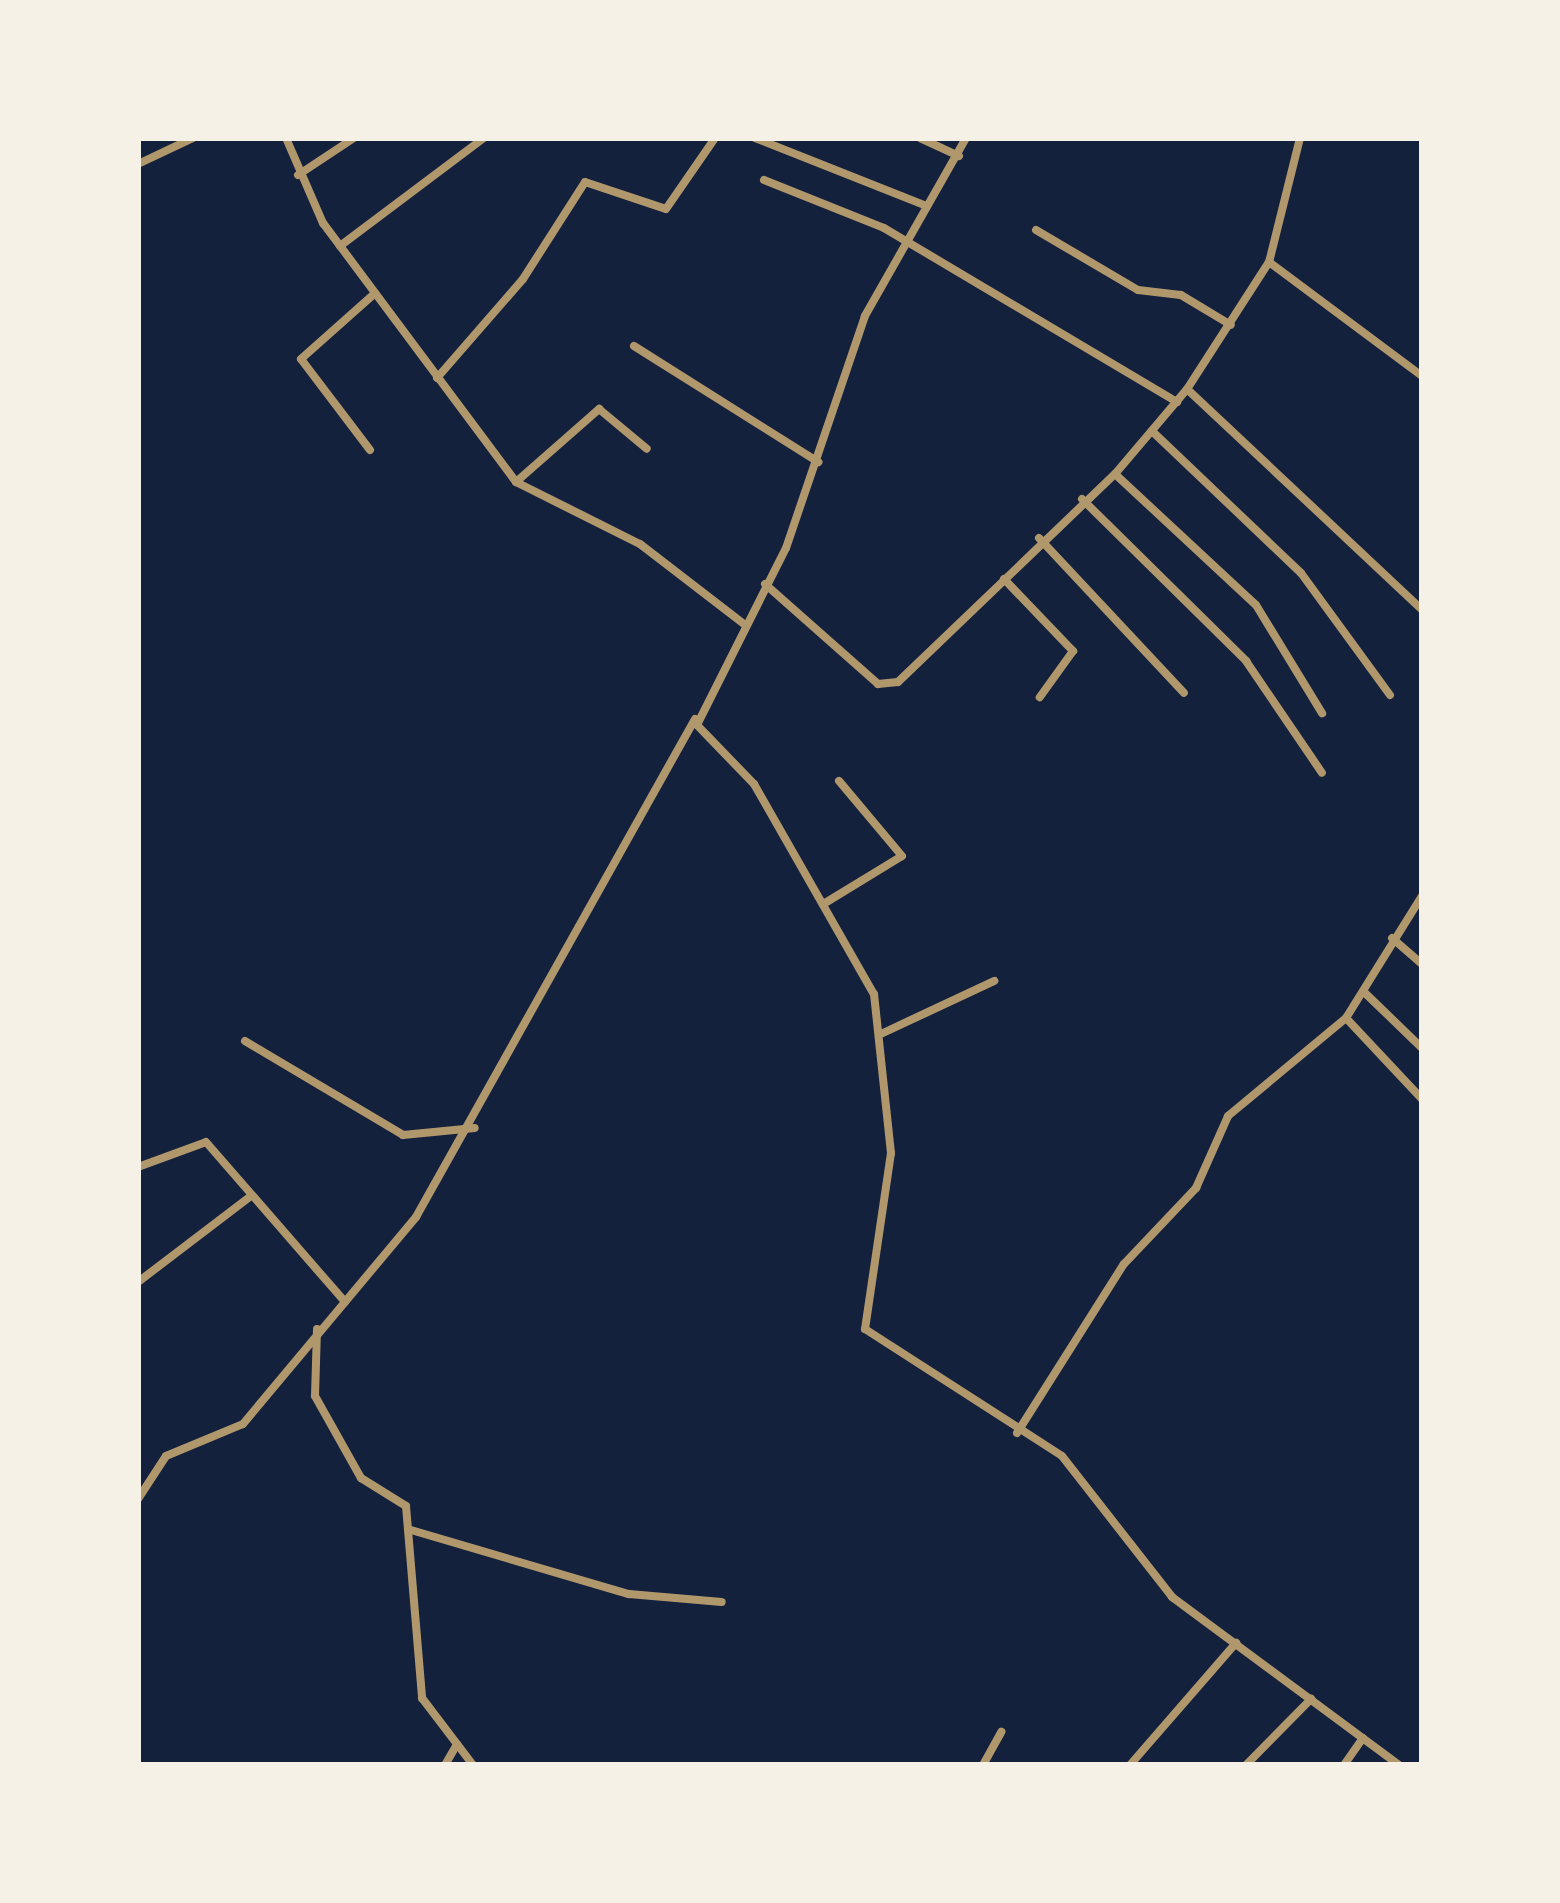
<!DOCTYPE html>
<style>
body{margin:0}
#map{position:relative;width:1560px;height:1903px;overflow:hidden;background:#14213d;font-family:Signika,sans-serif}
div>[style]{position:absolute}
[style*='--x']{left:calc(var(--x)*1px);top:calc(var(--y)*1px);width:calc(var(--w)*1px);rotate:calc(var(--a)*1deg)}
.minor>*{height:8px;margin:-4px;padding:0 4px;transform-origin:4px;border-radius:4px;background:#b1986c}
span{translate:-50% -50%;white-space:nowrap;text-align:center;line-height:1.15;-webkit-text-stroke:12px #f6f1e7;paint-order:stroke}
.frame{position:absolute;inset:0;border:141px solid #f6f1e7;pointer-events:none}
</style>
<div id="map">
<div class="minor">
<i style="--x:286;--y:138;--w:93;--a:66.5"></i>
<i style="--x:323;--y:223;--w:323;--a:53.3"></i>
<i style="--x:516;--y:482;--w:139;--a:26.6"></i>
<i style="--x:640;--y:544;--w:131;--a:37.6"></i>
<i style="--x:755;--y:138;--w:185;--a:21.6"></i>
<i style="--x:920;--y:138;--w:43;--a:24.8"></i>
<i style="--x:966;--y:138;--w:205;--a:119.6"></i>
<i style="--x:865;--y:316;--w:245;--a:108.8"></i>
<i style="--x:786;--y:548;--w:198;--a:116.7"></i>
<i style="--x:697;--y:725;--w:82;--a:46"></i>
<i style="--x:754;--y:784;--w:242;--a:60.3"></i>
<i style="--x:874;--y:994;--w:160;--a:83.9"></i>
<i style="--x:891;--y:1153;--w:178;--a:98.4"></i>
<i style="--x:865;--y:1329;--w:234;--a:32.8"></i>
<i style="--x:1062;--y:1456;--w:179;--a:52"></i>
<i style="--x:1172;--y:1597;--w:282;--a:36.5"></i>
<i style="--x:1300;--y:138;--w:128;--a:104"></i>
<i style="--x:1269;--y:262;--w:151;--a:122.8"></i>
<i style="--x:1187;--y:389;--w:323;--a:43.2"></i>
<i style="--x:138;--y:164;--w:61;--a:-25.3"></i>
<i style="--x:298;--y:175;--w:67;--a:-33.5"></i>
<i style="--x:764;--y:180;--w:129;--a:21.8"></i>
<i style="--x:884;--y:228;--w:341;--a:30.7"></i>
<i style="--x:1036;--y:230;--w:118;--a:30.5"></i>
<i style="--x:1138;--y:290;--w:43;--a:6.6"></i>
<i style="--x:1181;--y:295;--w:58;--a:31"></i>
<i style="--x:340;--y:246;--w:180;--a:-36.9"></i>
<i style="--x:1269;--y:262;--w:191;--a:36.7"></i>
<i style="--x:634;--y:346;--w:218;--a:32.2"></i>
<i style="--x:437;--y:378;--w:131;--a:-49"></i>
<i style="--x:523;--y:279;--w:115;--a:-57.4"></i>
<i style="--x:585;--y:182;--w:85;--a:18.4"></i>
<i style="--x:666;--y:209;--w:86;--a:-55.4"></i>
<i style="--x:1154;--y:433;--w:203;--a:43.6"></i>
<i style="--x:1301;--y:573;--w:151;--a:53.9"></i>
<i style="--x:370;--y:450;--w:114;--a:-127.2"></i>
<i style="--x:301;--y:359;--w:99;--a:-41.7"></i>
<i style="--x:1115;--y:474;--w:192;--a:42.9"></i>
<i style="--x:1256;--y:605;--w:127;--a:58.6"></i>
<i style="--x:516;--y:482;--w:111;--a:-41.3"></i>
<i style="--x:599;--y:409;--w:62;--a:39.8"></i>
<i style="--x:1082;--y:499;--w:231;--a:44.6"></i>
<i style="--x:1246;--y:661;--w:135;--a:55.8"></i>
<i style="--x:1039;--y:538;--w:212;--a:46.9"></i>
<i style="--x:1004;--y:579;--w:100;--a:46.2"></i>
<i style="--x:1073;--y:651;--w:57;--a:125.7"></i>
<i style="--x:765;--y:584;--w:151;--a:41.5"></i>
<i style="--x:878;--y:684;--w:20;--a:-6"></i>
<i style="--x:898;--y:682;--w:301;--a:-43.8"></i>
<i style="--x:1115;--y:474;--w:111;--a:-49.7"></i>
<i style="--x:825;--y:903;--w:90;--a:-31.4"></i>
<i style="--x:902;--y:856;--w:98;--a:-130"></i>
<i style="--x:1392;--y:938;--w:40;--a:41"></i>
<i style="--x:1364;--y:992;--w:81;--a:44"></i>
<i style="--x:1346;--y:1018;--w:111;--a:46.8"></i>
<i style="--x:883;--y:1033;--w:123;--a:-25.1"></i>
<i style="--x:245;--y:1041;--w:184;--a:30.7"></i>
<i style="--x:403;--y:1135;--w:72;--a:-5.6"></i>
<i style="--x:138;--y:1167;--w:72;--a:-20.2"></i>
<i style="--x:206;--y:1142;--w:212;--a:49"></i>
<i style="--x:138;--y:1282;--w:143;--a:-37.3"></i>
<i style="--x:317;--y:1329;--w:67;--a:91.7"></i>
<i style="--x:315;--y:1396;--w:94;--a:60.7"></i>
<i style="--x:361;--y:1478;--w:53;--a:31.9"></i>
<i style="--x:406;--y:1506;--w:193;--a:85.2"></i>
<i style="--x:422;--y:1698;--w:84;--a:52.7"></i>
<i style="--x:1017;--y:1433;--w:200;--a:-57.7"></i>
<i style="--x:1124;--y:1264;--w:105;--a:-46.5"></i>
<i style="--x:1196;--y:1188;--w:79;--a:-66"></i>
<i style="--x:1228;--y:1116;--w:153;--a:-39.7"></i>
<i style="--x:1346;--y:1018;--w:144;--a:-58.1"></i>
<i style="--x:138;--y:1499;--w:51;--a:-56.9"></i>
<i style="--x:166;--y:1456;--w:83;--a:-22.6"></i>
<i style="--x:243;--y:1424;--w:270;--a:-50.1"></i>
<i style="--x:416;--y:1217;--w:571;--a:-60.74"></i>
<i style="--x:411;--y:1530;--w:227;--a:16.4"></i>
<i style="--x:629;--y:1594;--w:93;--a:4.9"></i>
<i style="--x:445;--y:1765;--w:24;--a:-60"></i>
<i style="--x:983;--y:1765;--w:38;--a:-61"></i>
<i style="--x:1130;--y:1765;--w:162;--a:-49"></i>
<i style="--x:1246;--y:1765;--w:93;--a:-45.4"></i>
<i style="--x:1344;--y:1765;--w:33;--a:-55"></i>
</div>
<div class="frame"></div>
</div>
